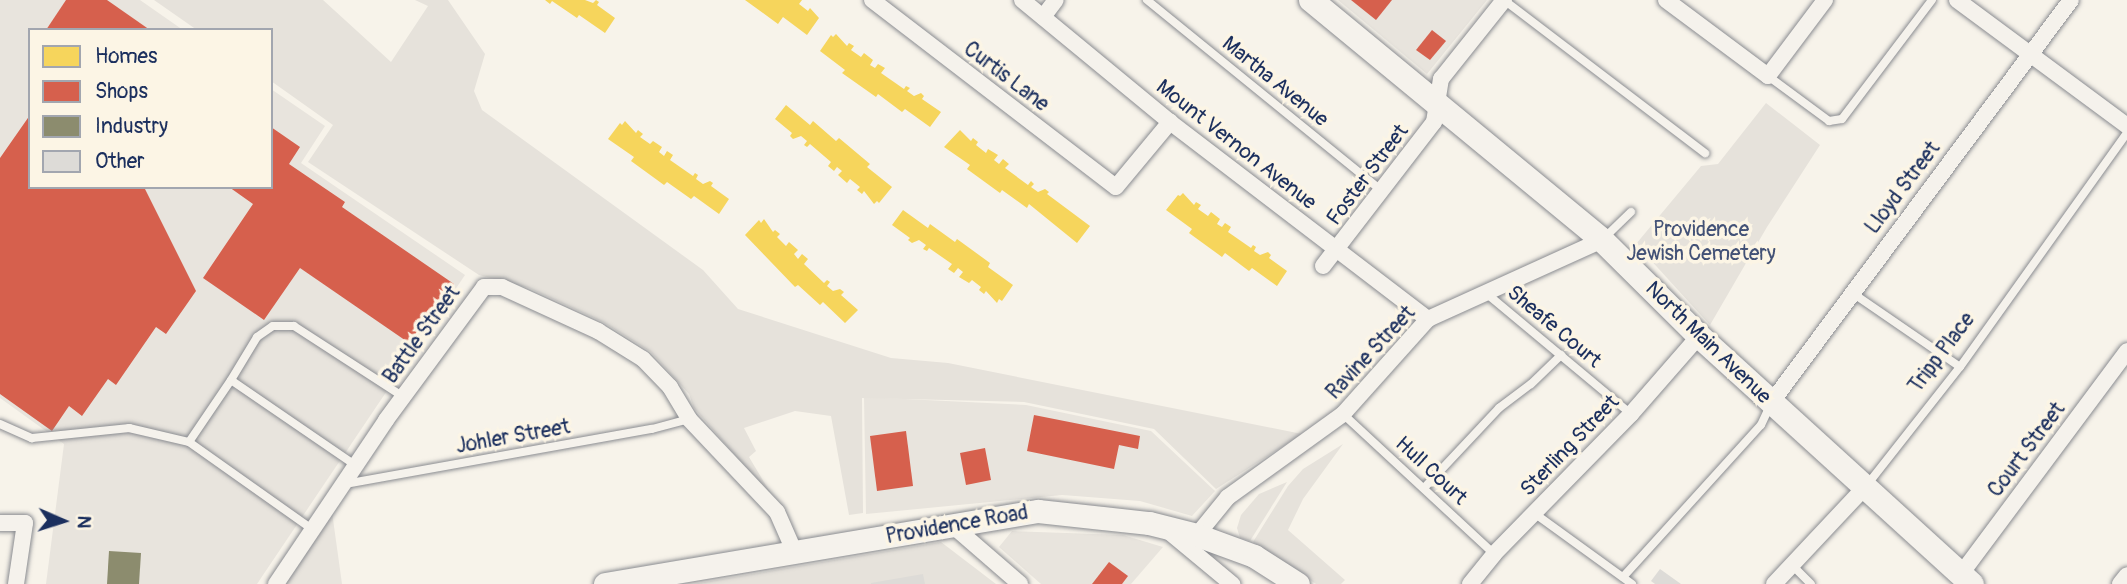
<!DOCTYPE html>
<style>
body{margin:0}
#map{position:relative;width:2127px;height:584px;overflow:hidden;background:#f7f3ea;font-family:Pangolin,sans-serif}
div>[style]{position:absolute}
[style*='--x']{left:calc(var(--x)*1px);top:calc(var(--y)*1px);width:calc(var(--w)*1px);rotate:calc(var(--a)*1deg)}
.built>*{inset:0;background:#e8e4dd}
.green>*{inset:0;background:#e6e2db}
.homes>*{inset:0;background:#f6d55c}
.shops>*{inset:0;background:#d6604d}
.industry>*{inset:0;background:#8c8c6e}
.building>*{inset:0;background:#dddbd7}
.roads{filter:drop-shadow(0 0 2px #8a8c91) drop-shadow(0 0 2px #8a8c91)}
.service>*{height:8px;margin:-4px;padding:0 4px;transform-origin:4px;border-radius:4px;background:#f5f2ec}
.minor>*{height:16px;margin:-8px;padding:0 8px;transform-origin:8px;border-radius:8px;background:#f5f2ec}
.secondary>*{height:23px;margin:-11.5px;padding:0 11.5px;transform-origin:11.5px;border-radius:11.5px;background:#f5f2ec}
.primary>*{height:24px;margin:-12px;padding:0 12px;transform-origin:12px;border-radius:12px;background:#f5f2ec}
span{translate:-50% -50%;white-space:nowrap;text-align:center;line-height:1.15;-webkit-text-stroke:7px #fcf5e5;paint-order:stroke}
.street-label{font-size:21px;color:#1b2f5e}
.park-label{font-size:21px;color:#425176}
.legend{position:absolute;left:28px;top:28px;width:245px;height:161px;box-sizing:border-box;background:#fcf5e5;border:2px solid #a2a6af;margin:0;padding:9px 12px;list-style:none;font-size:21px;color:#1b2f5e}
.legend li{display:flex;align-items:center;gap:14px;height:35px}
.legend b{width:35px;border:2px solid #a2a6af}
.north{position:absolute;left:28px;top:486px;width:70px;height:70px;-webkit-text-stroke:5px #fcf5e5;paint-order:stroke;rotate:93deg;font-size:19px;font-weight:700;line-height:28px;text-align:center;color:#1b2f5e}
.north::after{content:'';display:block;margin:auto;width:24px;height:32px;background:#1b2f5e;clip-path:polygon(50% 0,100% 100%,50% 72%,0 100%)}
</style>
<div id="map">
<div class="built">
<i style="clip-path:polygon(0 0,140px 0,183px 30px,30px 30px,30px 187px,271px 187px,271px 89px,325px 126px,301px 163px,465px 275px,257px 584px,46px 584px,64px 444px,0 398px)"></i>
<i style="clip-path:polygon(1338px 0,1487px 0,1427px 74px)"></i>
<i style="clip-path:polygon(864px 397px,1026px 405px,1151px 431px,1215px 491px,1192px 516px,1140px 501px,1062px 495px,866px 514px)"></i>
<i style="clip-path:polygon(332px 512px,342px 584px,282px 584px)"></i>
<i style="clip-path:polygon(1012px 531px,1123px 535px,1163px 547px,1131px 584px,1041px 584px,999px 547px)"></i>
</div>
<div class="green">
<i style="clip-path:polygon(154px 0,323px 0,391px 62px,428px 6px,415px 0,448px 0,485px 54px,474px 91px,482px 110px,703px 270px,738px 309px,891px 358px,948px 363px,1302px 434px,1216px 489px,1154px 429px,1024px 402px,862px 398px,863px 513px,849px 515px,831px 416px,795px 411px,744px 428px,756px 451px,749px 457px,776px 502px,694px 408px,689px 394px,651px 352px,603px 322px,529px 288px,479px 275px,308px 162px,333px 125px,271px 81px,271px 30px,197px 30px)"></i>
<i style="clip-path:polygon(1766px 103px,1820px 145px,1767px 227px,1710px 325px,1636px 244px,1701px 166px,1718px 164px)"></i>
<i style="clip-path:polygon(1343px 444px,1303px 499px,1288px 530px,1345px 580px,1341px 584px,1316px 584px,1253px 542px,1288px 486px,1303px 469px)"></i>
<i style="clip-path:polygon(1287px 482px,1250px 541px,1240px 538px,1237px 528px,1241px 515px,1259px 494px)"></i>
<i style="clip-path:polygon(941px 542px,996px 584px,693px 584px)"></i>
</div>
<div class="homes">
<i style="clip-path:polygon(545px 0,585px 0,593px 3px,596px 0,599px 2px,597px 5px,615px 18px,605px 33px,579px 15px,577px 18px,552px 1px,550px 4px)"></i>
<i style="clip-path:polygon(745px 0,802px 0,799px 4px,808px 11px,810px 8px,819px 18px,807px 35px,783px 17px,778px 24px)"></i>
<i style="clip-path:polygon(836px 34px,847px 46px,849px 43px,854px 46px,851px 50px,861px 57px,864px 53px,873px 60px,870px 65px,875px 68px,878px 64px,885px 68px,881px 73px,904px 89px,906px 86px,910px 88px,907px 91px,914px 96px,921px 93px,924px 96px,922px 99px,941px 112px,930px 127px,905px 109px,902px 112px,878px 94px,876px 97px,842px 73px,845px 70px,820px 51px,831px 35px,833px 37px)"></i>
<i style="clip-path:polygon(786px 105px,810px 125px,813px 121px,836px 141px,839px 138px,870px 164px,867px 167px,892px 187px,879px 203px,877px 201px,874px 204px,864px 191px,862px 194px,857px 190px,860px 187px,850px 179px,847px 183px,838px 175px,842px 171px,837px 167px,834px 171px,828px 166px,831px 162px,810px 144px,807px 147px,804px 145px,807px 141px,801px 136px,793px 139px,790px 136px,792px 133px,775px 119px)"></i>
<i style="clip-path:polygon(625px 121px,636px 133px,638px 130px,643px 134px,640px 137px,650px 144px,653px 141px,662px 147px,659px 152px,664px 156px,667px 151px,673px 155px,670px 160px,693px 176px,695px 173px,698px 175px,696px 179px,703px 184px,710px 181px,713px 183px,711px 186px,729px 199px,719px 214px,694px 196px,691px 199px,667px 182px,664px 185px,631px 161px,634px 157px,608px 139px,620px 123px,622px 125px)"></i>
<i style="clip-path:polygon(960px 130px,971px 141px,973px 138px,978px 142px,976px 145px,986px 153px,988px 149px,998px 155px,994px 160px,999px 164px,1003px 159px,1009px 164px,1005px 168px,1028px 185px,1031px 181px,1034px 184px,1031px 187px,1038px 192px,1045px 189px,1049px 192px,1047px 194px,1090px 226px,1077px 243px,1029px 204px,1027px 208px,1002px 190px,1000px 193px,967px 169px,970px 165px,944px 147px)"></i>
<i style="clip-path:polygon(1183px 193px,1194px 205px,1196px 202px,1201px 205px,1198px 209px,1208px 216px,1211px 212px,1220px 219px,1217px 224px,1222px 227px,1225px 223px,1231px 227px,1228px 232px,1251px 248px,1253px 245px,1256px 247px,1254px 251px,1260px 255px,1268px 252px,1271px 255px,1269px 258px,1287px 271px,1277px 286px,1252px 268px,1249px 271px,1225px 253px,1222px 257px,1189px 233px,1192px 229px,1166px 210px,1178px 195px,1180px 196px)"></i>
<i style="clip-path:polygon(903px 210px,928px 228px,930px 224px,955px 242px,957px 239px,990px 263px,988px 267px,1013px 285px,1002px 301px,999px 299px,997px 303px,986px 291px,984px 294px,979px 290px,981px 287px,972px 280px,969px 283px,959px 277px,963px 272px,958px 268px,954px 273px,948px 269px,952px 264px,929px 248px,927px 251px,923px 249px,926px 245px,919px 240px,912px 243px,908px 240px,910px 238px,892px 225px)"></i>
<i style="clip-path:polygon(764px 219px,773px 232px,775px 230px,780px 234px,777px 237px,786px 246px,789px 242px,798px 250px,794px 254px,798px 259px,802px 254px,808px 259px,804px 264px,824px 283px,827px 280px,830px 282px,827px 286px,833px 291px,840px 289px,844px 292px,841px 295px,858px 310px,845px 323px,823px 302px,820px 305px,798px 285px,795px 287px,745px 235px,759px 220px,761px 223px)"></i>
</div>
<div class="shops">
<i style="clip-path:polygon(66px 0,107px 0,150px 30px,46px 30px)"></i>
<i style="clip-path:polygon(1351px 0,1392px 0,1376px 20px)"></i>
<i style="clip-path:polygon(1432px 30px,1446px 41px,1430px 60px,1416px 50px)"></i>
<i style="clip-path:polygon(30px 115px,30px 187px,144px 187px,196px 291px,166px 334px,156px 327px,116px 385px,108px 379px,82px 416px,69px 406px,52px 431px,0 394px,0 158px)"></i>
<i style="clip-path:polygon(271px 127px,300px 147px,289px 164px,345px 202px,342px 207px,454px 284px,412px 345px,300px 268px,264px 320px,203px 278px,253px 204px,229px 187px,271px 187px)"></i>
<i style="clip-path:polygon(1034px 415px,1140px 436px,1138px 449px,1119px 445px,1114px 469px,1027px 451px)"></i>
<i style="clip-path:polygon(906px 431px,913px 486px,877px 491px,870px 436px)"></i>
<i style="clip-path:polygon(985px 448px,991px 480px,966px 485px,960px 453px)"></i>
<i style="clip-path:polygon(1109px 562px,1128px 576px,1122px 584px,1092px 584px)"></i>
</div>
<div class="industry">
<i style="clip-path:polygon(109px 551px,141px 553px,139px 584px,107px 584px)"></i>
</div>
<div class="building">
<i style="clip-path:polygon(1660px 569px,1681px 584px,1655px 584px,1651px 581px)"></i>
<i style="clip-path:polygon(923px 574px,925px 584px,871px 584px,871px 583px)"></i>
</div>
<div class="roads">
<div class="service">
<i style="--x:1147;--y:0;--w:303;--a:39.1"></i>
<i style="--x:1504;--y:0;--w:253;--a:37.3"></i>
<i style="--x:1768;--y:76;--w:76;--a:36.4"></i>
<i style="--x:1829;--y:121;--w:13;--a:-9"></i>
<i style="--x:1842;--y:119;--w:149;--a:-52.9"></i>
<i style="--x:1603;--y:239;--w:39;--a:-44"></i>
<i style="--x:1851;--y:292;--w:132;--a:34.5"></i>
<i style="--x:1487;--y:294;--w:187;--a:39.8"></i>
<i style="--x:1343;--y:414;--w:206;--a:42.8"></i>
<i style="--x:0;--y:424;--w:35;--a:24"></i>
<i style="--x:32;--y:438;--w:98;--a:-5.9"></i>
<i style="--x:129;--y:428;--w:62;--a:13.1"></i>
<i style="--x:189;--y:442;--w:151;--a:35.3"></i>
<i style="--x:189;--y:442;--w:75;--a:-55.9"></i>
<i style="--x:355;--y:465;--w:150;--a:-145.6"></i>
<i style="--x:231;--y:380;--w:50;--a:-58.8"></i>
<i style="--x:257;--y:337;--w:19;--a:-35"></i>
<i style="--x:273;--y:326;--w:21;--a:0"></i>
<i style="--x:294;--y:326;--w:129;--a:32.9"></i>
<i style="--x:345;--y:484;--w:312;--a:-10.2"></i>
<i style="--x:652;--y:429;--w:38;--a:-15"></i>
<i style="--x:1867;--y:485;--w:150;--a:-51.8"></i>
<i style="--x:1960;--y:367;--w:287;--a:-54.5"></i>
<i style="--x:1424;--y:488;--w:110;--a:-46.8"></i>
<i style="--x:1499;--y:408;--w:40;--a:-37"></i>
<i style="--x:1531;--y:384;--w:42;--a:-44"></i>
<i style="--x:1534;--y:513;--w:121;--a:35.9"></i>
<i style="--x:1791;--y:564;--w:28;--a:45"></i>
<i style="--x:1623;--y:577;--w:205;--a:-47.8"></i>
<i style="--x:1761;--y:425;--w:21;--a:-65"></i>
</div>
<div class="minor">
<i style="--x:872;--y:0;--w:307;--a:37.5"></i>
<i style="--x:1116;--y:187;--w:85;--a:-50.3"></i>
<i style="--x:1022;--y:0;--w:192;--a:39.5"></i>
<i style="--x:1170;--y:122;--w:325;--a:37.4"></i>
<i style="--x:1666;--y:0;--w:127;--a:36.7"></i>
<i style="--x:1768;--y:76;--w:95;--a:-53.1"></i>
<i style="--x:1957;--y:0;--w:212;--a:36.5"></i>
<i style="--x:1043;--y:17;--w:21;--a:-53"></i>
<i style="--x:1323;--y:266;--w:182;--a:-52.4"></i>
<i style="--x:1434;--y:122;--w:44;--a:-80.8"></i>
<i style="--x:1441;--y:79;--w:101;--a:-51.4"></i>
<i style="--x:1771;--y:403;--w:502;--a:-53.34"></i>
<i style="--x:0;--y:523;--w:25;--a:0"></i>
<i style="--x:25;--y:523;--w:62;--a:98.4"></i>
<i style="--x:952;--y:525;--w:90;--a:40.9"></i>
<i style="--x:1167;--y:530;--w:85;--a:39.7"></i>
<i style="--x:1197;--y:535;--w:49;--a:-50.8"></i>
<i style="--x:1228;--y:497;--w:142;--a:-35.8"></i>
<i style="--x:1343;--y:414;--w:127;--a:-48.2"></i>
<i style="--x:1428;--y:319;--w:191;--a:-24.4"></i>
<i style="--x:1961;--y:574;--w:278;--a:-53.3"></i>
<i style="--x:276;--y:584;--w:197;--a:-56.1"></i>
<i style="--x:386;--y:420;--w:165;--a:-53.6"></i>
<i style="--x:484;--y:287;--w:18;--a:0"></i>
<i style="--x:502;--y:287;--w:106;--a:24.6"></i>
<i style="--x:598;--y:331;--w:53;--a:31.9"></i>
<i style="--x:643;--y:359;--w:39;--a:46"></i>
<i style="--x:670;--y:387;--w:37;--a:59"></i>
<i style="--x:689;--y:419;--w:128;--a:46.6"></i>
<i style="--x:777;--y:512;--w:45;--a:66.3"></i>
<i style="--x:1470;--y:584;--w:38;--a:-51"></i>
<i style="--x:1494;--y:554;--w:196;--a:-45.6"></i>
<i style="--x:1631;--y:414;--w:103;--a:-48.9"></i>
<i style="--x:1774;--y:584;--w:133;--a:-46.8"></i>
<i style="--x:2120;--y:584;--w:11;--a:-52"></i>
</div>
<div class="secondary">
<i style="--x:605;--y:584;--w:439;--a:-9.6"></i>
<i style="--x:1038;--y:511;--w:112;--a:6.2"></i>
<i style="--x:1149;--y:523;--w:49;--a:14"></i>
<i style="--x:1197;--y:535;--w:61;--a:20.2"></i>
<i style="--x:1254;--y:556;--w:52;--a:32.5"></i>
</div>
<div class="primary">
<i style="--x:1311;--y:0;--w:377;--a:39.5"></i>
<i style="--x:1602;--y:240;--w:136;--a:44.7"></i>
<i style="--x:1699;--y:336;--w:369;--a:42.3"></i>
</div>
</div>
<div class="street-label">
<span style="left:1006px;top:77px;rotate:37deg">Curtis Lane</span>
<span style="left:1275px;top:82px;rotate:39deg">Martha Avenue</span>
<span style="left:1236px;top:145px;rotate:38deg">Mount Vernon Avenue</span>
<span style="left:1368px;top:175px;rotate:-53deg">Foster Street</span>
<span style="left:1903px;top:188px;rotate:-53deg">Lloyd Street</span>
<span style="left:1554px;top:327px;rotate:40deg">Sheafe Court</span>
<span style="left:422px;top:335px;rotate:-54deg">Battle Street</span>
<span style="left:1708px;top:343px;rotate:44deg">North Main Avenue</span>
<span style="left:1371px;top:353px;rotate:-47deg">Ravine Street</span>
<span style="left:1942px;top:353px;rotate:-53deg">Tripp Place</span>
<span style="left:513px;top:437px;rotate:-10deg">Johler Street</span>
<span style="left:1570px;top:446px;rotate:-46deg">Sterling Street</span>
<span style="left:2027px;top:450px;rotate:-53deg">Court Street</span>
<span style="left:1431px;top:471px;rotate:43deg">Hull Court</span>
<span style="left:957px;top:525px;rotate:-10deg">Providence Road</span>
</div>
<div class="park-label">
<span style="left:1701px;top:242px">Providence<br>Jewish Cemetery</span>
</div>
<ul class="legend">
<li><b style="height:19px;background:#f6d55c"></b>Homes</li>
<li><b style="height:19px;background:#d6604d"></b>Shops</li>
<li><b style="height:19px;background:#8c8c6e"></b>Industry</li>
<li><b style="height:19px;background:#dddbd7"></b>Other</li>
</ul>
<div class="north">N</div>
</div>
